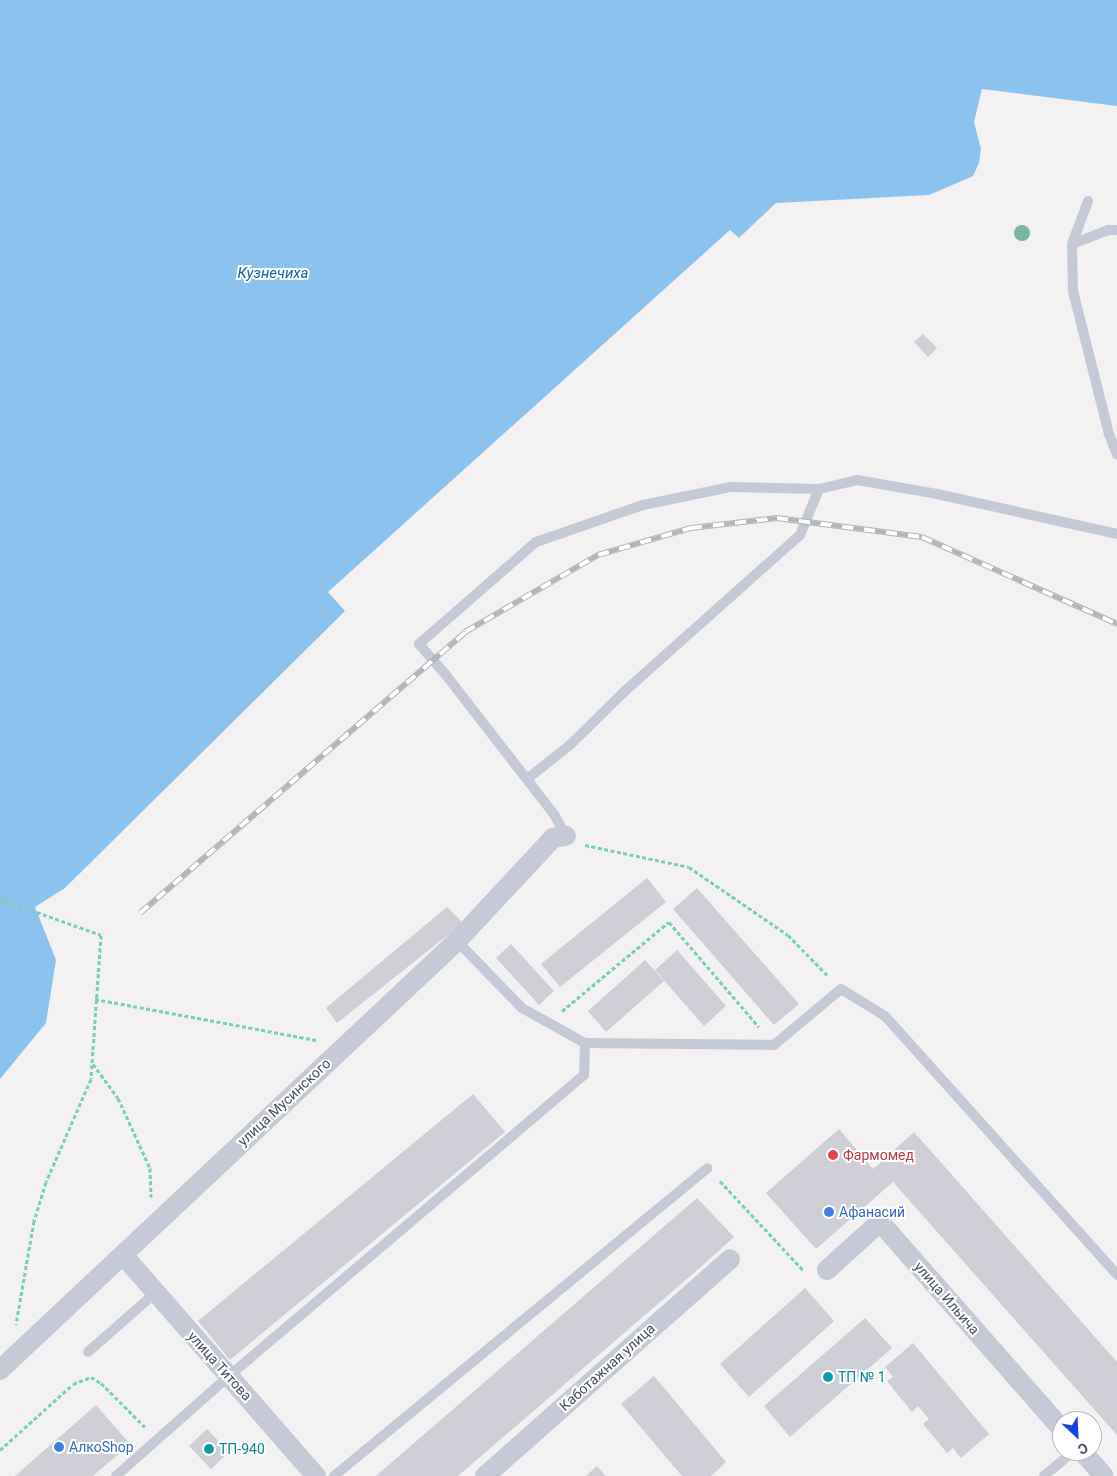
<!DOCTYPE html>
<meta charset="utf-8">
<style>
body{margin:0}
#map{position:relative;width:1117px;height:1476px;overflow:hidden;background:#f3f1f1;font-family:Roboto,sans-serif}
div>[style]{position:absolute}
[style*='--x']{left:calc(var(--x)*1px);top:calc(var(--y)*1px);width:calc(var(--w)*1px);rotate:calc(var(--a)*1deg)}
.water>*{inset:0;background:#8cc3ee}
.building>*{inset:0;background:#cdced6}
.path>*{height:3px;margin-top:-1.5px;transform-origin:0;background:repeating-linear-gradient(90deg,#76cfb8 0 4px,transparent 0 6.5px)}
.service>*{height:10px;margin:-5px;padding:0 5px;transform-origin:5px;border-radius:5px;background:#c4c9d5}
.minor>*{height:20px;margin:-10px;padding:0 10px;transform-origin:10px;border-radius:10px;background:#c4c9d5}
.rail>*{height:5.5px;margin-top:-2.75px;transform-origin:0;background:repeating-linear-gradient(90deg,#fff 0 11px,#b3b4bb 0 22px);box-sizing:border-box;border-block:1px solid #b3b4bb}
.trees>*{width:16px;height:16px;margin:-8px;border-radius:50%;background:#79b4a4}
.dots>*{width:14px;height:14px;translate:-50% -50%;box-sizing:border-box;border:2px solid #fff;border-radius:50%}
span{translate:-50% -50%;white-space:nowrap;text-align:center;line-height:1.15;-webkit-text-stroke:4px #fff;paint-order:stroke}
.street-label{font-size:14px;color:#484f5f}
.health-label{font-size:14px;color:#be3a42}
.left{translate:0 -50%;text-align:left}
.shop-label{font-size:14px;color:#366cbe}
.culture-label{font-size:14px;color:#0d838f}
.water-label{font-size:15px;color:#0a67b0;font-style:italic}
.north{position:absolute;left:1052px;top:1411px;width:50px;height:50px;box-sizing:border-box;background:#fff;border:1px solid #b6b9bf;border-radius:50%;rotate:155deg;font-size:14px;font-weight:700;line-height:20px;text-align:center;color:#484f5f}
.north::after{content:'';display:block;margin:auto;width:18px;height:22px;background:#1642e7;clip-path:polygon(50% 0,100% 100%,50% 72%,0 100%)}
</style>
<div id="map">
<div class="water">
<i style="clip-path:polygon(0 0,1117px 0,1117px 106px,982px 89px,974px 122px,981px 149px,979px 163px,973px 176px,929px 195px,776px 203px,739px 238px,730px 230px,328px 592px,345px 611px,65px 888px,35px 907px,56px 960px,46px 1023px,0 1079px)"></i>
</div>
<div class="building">
<i style="clip-path:polygon(923px 334px,937px 348px,928px 357px,914px 342px)"></i>
<i style="clip-path:polygon(647px 878px,666px 902px,560px 987px,541px 964px)"></i>
<i style="clip-path:polygon(697px 888px,799px 1004px,774px 1025px,673px 909px)"></i>
<i style="clip-path:polygon(447px 907px,463px 923px,337px 1023px,326px 1008px)"></i>
<i style="clip-path:polygon(511px 944px,554px 991px,539px 1005px,496px 958px)"></i>
<i style="clip-path:polygon(677px 950px,726px 1006px,704px 1026px,655px 970px)"></i>
<i style="clip-path:polygon(645px 960px,664px 981px,606px 1032px,588px 1011px)"></i>
<i style="clip-path:polygon(473px 1094px,505px 1132px,230px 1360px,198px 1321px)"></i>
<i style="clip-path:polygon(839px 1129px,873px 1169px,914px 1132px,1117px 1362px,1117px 1435px,893px 1182px,816px 1249px,766px 1193px)"></i>
<i style="clip-path:polygon(697px 1198px,734px 1237px,703px 1265px,458px 1476px,376px 1476px)"></i>
<i style="clip-path:polygon(805px 1288px,834px 1321px,749px 1397px,720px 1364px)"></i>
<i style="clip-path:polygon(865px 1318px,892px 1348px,790px 1437px,764px 1406px)"></i>
<i style="clip-path:polygon(913px 1343px,989px 1434px,961px 1458px,953px 1448px,947px 1453px,923px 1424px,929px 1419px,918px 1406px,912px 1412px,887px 1381px,893px 1377px,885px 1367px)"></i>
<i style="clip-path:polygon(654px 1376px,726px 1462px,711px 1476px,682px 1476px,621px 1404px)"></i>
<i style="clip-path:polygon(96px 1405px,130px 1444px,93px 1476px,15px 1476px)"></i>
<i style="clip-path:polygon(207px 1429px,229px 1452px,211px 1469px,189px 1446px)"></i>
<i style="clip-path:polygon(597px 1466px,606px 1476px,586px 1476px)"></i>
</div>
<div class="path">
<i style="--x:585;--y:845;--w:106;--a:11.9"></i>
<i style="--x:689;--y:867;--w:120;--a:34.5"></i>
<i style="--x:788;--y:935;--w:57;--a:45.7"></i>
<i style="--x:0;--y:899;--w:107;--a:19.6"></i>
<i style="--x:101;--y:935;--w:144;--a:94"></i>
<i style="--x:91;--y:1079;--w:112;--a:113.6"></i>
<i style="--x:46;--y:1182;--w:41;--a:107.1"></i>
<i style="--x:34;--y:1221;--w:105;--a:99.9"></i>
<i style="--x:95;--y:999;--w:226;--a:10.5"></i>
<i style="--x:562;--y:1011;--w:139;--a:-39.8"></i>
<i style="--x:669;--y:922;--w:138;--a:49.4"></i>
<i style="--x:93;--y:1064;--w:42;--a:53.7"></i>
<i style="--x:118;--y:1098;--w:77;--a:65.4"></i>
<i style="--x:150;--y:1168;--w:29;--a:88"></i>
<i style="--x:720;--y:1181;--w:123;--a:47"></i>
<i style="--x:0;--y:1450;--w:98;--a:-42.1"></i>
<i style="--x:73;--y:1384;--w:19;--a:-21"></i>
<i style="--x:91;--y:1377;--w:12;--a:31"></i>
<i style="--x:101;--y:1383;--w:62;--a:45"></i>
</div>
<div class="service">
<i style="--x:1088;--y:201;--w:46;--a:110.4"></i>
<i style="--x:1072;--y:244;--w:47;--a:88.8"></i>
<i style="--x:1073;--y:291;--w:147;--a:75.9"></i>
<i style="--x:1109;--y:434;--w:22;--a:69"></i>
<i style="--x:1072;--y:244;--w:39;--a:-21"></i>
<i style="--x:1108;--y:230;--w:9;--a:0"></i>
<i style="--x:527;--y:779;--w:55;--a:-38.3"></i>
<i style="--x:570;--y:745;--w:78;--a:-44.5"></i>
<i style="--x:626;--y:690;--w:233;--a:-41.7"></i>
<i style="--x:800;--y:535;--w:50;--a:-67.6"></i>
<i style="--x:566;--y:836;--w:26;--a:-119"></i>
<i style="--x:553;--y:813;--w:175;--a:-127.8"></i>
<i style="--x:446;--y:675;--w:41;--a:-131.1"></i>
<i style="--x:419;--y:644;--w:155;--a:-41.1"></i>
<i style="--x:536;--y:542;--w:113;--a:-19.1"></i>
<i style="--x:643;--y:505;--w:90;--a:-11.6"></i>
<i style="--x:731;--y:487;--w:88;--a:1.3"></i>
<i style="--x:819;--y:489;--w:39;--a:-13"></i>
<i style="--x:857;--y:480;--w:81;--a:9.9"></i>
<i style="--x:937;--y:494;--w:184;--a:12.5"></i>
<i style="--x:457;--y:941;--w:93;--a:45.9"></i>
<i style="--x:522;--y:1008;--w:72;--a:29.1"></i>
<i style="--x:585;--y:1043;--w:189;--a:0.6"></i>
<i style="--x:774;--y:1045;--w:87;--a:-39.9"></i>
<i style="--x:841;--y:989;--w:52;--a:31.5"></i>
<i style="--x:885;--y:1016;--w:348;--a:48.1"></i>
<i style="--x:88;--y:1352;--w:89;--a:-41.4"></i>
<i style="--x:116;--y:1476;--w:151;--a:-41.5"></i>
<i style="--x:229;--y:1376;--w:465;--a:-40.3"></i>
<i style="--x:584;--y:1075;--w:32;--a:-88"></i>
<i style="--x:334;--y:1476;--w:484;--a:-39.5"></i>
<i style="--x:1044;--y:1476;--w:39;--a:-40"></i>
</div>
<div class="minor">
<i style="--x:124;--y:1256;--w:292;--a:48.9"></i>
<i style="--x:827;--y:1270;--w:72;--a:-42.2"></i>
<i style="--x:880;--y:1222;--w:276;--a:48.7"></i>
<i style="--x:0;--y:1370;--w:627;--a:-43.19"></i>
<i style="--x:457;--y:941;--w:141;--a:-47"></i>
<i style="--x:553;--y:838;--w:13;--a:-9"></i>
<i style="--x:1082;--y:1451;--w:33;--a:49"></i>
<i style="--x:485;--y:1476;--w:327;--a:-41.5"></i>
</div>
<div class="rail">
<i style="--x:140;--y:913;--w:430;--a:-40.8"></i>
<i style="--x:465;--y:632;--w:154;--a:-30.1"></i>
<i style="--x:598;--y:555;--w:97;--a:-16.2"></i>
<i style="--x:691;--y:528;--w:87;--a:-6.6"></i>
<i style="--x:777;--y:518;--w:146;--a:7.5"></i>
<i style="--x:922;--y:537;--w:214;--a:24"></i>
</div>
<div class="trees">
<i style="left:1022px;top:233px"></i>
</div>
<div class="dots">
<i style="left:833px;top:1155px;background:#e0444e"></i>
<i style="left:829px;top:1212px;background:#3f7fe0"></i>
<i style="left:828px;top:1377px;background:#0f9aa8"></i>
<i style="left:59px;top:1447px;background:#3f7fe0"></i>
<i style="left:209px;top:1449px;background:#0f9aa8"></i>
</div>
<div class="street-label">
<span style="left:284px;top:1102px;rotate:-43deg">улица Мусинского</span>
<span style="left:947px;top:1298px;rotate:49deg">улица Ильича</span>
<span style="left:220px;top:1366px;rotate:48deg">улица Титова</span>
<span style="left:607px;top:1367px;rotate:-42deg">Каботажная улица</span>
</div>
<div class="health-label">
<span class="left" style="left:843px;top:1155px">Фармомед</span>
</div>
<div class="shop-label">
<span class="left" style="left:839px;top:1212px">Афанасий</span>
<span class="left" style="left:69px;top:1447px">АлкоShop</span>
</div>
<div class="culture-label">
<span class="left" style="left:838px;top:1377px">ТП № 1</span>
<span class="left" style="left:219px;top:1449px">ТП-940</span>
</div>
<div class="water-label">
<span style="left:273px;top:274px">Кузнечиха</span>
</div>
<div class="north">С</div>
</div>
